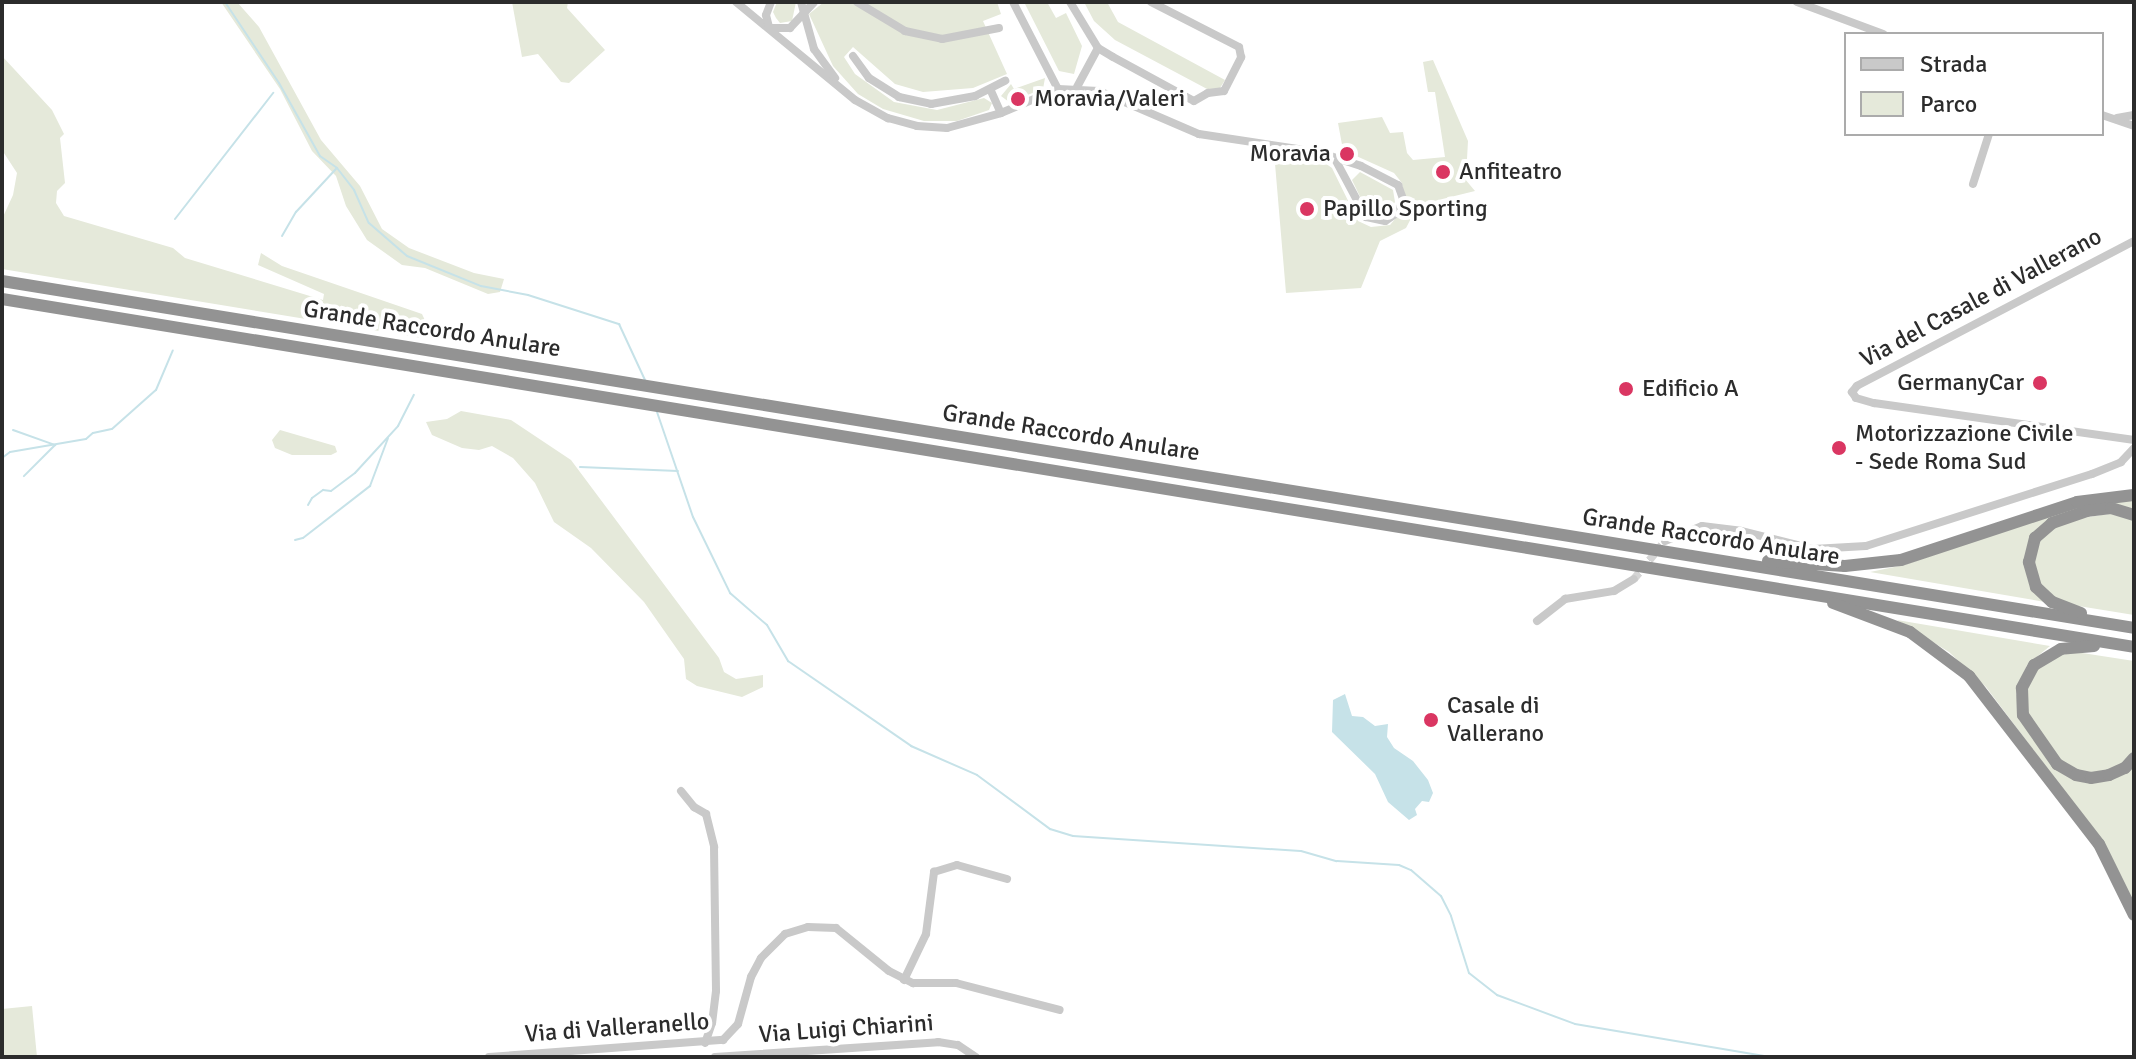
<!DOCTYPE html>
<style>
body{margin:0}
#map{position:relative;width:2136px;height:1059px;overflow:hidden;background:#fff;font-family:Signika,sans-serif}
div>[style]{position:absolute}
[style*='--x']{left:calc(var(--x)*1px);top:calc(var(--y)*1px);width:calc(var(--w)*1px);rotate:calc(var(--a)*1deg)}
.green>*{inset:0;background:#e5e9da}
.water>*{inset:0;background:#c6e2e8}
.stream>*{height:2px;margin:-1px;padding:0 1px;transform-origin:1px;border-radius:1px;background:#c6e2e8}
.minor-tunnel>*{height:8px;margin-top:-4px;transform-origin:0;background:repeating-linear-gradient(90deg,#d5d5d5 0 8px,transparent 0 12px)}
.minor>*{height:8px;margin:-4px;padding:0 4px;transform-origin:4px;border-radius:4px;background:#c9c9c9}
.highway>*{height:12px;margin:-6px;padding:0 6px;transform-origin:6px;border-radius:6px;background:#939393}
.dots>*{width:22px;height:22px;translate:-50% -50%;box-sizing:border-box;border:4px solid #fff;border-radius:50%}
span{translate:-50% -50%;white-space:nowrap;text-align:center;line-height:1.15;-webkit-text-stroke:8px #fff;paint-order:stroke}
.poi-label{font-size:24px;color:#2c2c2c}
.left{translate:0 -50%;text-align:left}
.right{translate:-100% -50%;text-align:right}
.street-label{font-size:24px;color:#2c2c2c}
.frame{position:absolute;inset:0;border:4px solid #2c2c2c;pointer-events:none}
.legend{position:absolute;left:1844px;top:32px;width:260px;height:104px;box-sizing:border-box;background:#fff;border:2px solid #ababab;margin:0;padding:10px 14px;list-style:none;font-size:24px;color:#2c2c2c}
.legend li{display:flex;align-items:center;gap:16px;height:40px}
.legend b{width:40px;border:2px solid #ababab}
</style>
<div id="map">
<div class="green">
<i style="clip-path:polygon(221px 2px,237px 2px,259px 27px,321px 140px,360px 186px,382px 229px,409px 248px,474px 273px,504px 279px,500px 292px,488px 294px,425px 268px,402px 265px,367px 240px,346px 206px,336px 176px,312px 151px,280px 89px)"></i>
<i style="clip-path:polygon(512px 2px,568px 2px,567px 8px,605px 50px,569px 83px,561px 82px,538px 54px,522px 57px)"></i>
<i style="clip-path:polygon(777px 2px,796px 2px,792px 21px,780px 23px,776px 18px,773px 12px)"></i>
<i style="clip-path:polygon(824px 2px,997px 2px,1001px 14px,983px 21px,1007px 74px,973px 88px,923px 92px,895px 84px,853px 47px,844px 57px,855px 74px,894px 102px,937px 110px,984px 98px,992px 103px,989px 110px,957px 121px,924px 121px,883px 109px,858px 94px,833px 66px,809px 14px)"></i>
<i style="clip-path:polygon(1024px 2px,1047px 2px,1056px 18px,1066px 13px,1082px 46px,1074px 74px,1059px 71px)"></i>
<i style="clip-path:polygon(1084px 2px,1107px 2px,1118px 22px,1225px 80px,1220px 88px,1209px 90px,1115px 40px,1094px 21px)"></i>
<i style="clip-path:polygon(2px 56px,52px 110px,64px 134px,60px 138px,65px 183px,57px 191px,56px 203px,64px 216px,173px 248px,185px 258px,323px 300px,324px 294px,258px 265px,261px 253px,282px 266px,422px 314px,429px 329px,422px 338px,2px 269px,2px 219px,13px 195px,17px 173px,2px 150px)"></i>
<i style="clip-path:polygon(1433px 60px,1468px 141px,1467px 159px,1460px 173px,1475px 191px,1418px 205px,1406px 228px,1380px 241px,1361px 288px,1286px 293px,1274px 152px,1322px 161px,1332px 168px,1358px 221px,1371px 227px,1390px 225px,1405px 207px,1402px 183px,1394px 173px,1343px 150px,1338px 123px,1382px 117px,1390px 133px,1403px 132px,1407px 153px,1413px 160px,1445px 157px,1435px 92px,1428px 92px,1423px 62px)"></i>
<i style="clip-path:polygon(1045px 78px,1043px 89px,1009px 102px,1001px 96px,1011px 84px,1014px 89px)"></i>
<i style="clip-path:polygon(1360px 172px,1393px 190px,1395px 202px,1388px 212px,1377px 215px,1366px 209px,1352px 180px)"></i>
<i style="clip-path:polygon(461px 411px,511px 420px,571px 460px,719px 658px,724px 672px,736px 679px,763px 675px,763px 687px,742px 697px,697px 686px,686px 679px,684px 659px,644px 602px,591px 548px,554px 522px,535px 483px,513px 458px,492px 446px,479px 450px,462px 448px,432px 435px,426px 422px,447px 419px)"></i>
<i style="clip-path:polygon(280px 430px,335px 446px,337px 452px,331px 455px,292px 455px,275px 448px,272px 440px)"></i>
<i style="clip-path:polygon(2134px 498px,2134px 511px,2051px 518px,2025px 563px,2028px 580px,2045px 602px,1870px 572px,1904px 565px,2066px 509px)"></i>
<i style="clip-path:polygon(2122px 512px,2134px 518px,2134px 615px,2060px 603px,2034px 578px,2035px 545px,2061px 521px)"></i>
<i style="clip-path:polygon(1897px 620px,2050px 646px,2027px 665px,2016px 694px,2070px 778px,2134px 765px,2134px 907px,2084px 817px,1986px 687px,1949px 652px)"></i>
<i style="clip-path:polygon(2076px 652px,2134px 661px,2134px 754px,2127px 762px,2096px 775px,2064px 766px,2026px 713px,2029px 677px,2051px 657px)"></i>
<i style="clip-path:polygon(32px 1006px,37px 1057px,2px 1057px,2px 1009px)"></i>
</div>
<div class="water">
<i style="clip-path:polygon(1345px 694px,1352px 716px,1363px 717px,1375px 726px,1388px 724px,1387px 737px,1394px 748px,1413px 761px,1428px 780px,1433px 793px,1429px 802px,1422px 801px,1415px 809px,1417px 815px,1409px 820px,1388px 802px,1375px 774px,1332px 732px,1333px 700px)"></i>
</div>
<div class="stream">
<i style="--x:225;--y:2;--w:97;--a:56.3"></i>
<i style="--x:279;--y:83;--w:84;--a:60.7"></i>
<i style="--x:320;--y:156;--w:21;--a:35"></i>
<i style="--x:337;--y:168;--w:28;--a:52"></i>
<i style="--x:354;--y:190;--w:36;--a:66"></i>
<i style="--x:369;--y:223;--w:50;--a:41"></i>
<i style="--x:407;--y:256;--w:80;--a:22.1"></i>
<i style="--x:481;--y:286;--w:48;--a:10.8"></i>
<i style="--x:528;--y:295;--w:96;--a:17.7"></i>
<i style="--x:619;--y:324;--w:62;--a:65.1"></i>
<i style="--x:175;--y:219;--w:160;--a:-52.1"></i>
<i style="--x:282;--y:236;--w:28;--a:-60"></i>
<i style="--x:296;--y:212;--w:59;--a:-47.1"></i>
<i style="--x:657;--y:412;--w:111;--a:71.1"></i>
<i style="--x:693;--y:517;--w:85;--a:64"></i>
<i style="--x:730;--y:593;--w:49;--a:40.9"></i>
<i style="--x:767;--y:625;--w:42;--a:59.7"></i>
<i style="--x:788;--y:661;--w:150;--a:34.6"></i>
<i style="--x:911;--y:746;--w:72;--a:23.7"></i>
<i style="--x:977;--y:775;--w:91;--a:36.5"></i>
<i style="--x:1050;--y:829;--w:24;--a:17"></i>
<i style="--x:1073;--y:836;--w:228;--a:3.8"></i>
<i style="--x:1301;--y:851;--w:37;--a:16"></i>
<i style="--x:1337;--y:861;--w:62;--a:3.7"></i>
<i style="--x:1399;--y:865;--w:13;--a:23"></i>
<i style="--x:1411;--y:870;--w:40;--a:41"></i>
<i style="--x:1441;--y:896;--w:22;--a:63"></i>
<i style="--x:1451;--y:916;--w:60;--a:72.5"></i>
<i style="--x:1469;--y:973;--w:36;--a:38"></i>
<i style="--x:1497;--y:995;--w:83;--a:20.4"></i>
<i style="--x:1575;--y:1024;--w:198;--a:9.6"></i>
<i style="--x:13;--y:430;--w:45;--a:19.7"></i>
<i style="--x:55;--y:445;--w:44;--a:135"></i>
<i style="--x:2;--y:458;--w:10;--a:-37"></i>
<i style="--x:10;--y:452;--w:77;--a:-9.7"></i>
<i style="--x:86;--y:439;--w:9;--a:-41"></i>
<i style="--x:93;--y:433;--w:19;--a:-12"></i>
<i style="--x:112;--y:429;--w:59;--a:-41.6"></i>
<i style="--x:156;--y:390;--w:43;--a:-67"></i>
<i style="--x:580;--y:467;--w:98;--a:2.3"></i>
<i style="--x:308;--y:505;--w:8;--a:-60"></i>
<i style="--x:312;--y:498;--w:14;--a:-36"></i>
<i style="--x:323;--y:490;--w:8;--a:7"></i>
<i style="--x:331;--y:491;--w:30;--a:-37"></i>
<i style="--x:355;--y:473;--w:64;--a:-47.5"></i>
<i style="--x:398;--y:426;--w:35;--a:-63"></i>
<i style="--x:295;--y:540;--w:8;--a:-14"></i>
<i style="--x:303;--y:538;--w:85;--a:-37.8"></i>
<i style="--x:370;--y:486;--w:51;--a:-69.4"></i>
</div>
<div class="minor-tunnel">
<i style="--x:1634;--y:579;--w:49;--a:-50.8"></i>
</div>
<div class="minor">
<i style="--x:736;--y:2;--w:154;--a:39.5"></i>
<i style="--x:855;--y:100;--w:38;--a:29"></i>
<i style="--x:888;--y:118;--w:30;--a:15"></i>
<i style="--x:917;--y:126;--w:30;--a:4"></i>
<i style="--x:947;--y:128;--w:56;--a:-15.5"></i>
<i style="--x:1001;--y:113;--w:62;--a:-22.8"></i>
<i style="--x:1058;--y:89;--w:41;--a:2.8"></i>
<i style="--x:1099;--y:91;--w:109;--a:23.3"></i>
<i style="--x:1199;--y:134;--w:120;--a:8.6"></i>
<i style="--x:1318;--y:152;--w:45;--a:18"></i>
<i style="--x:1361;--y:166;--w:42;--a:27.2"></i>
<i style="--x:1398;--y:185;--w:15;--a:70"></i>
<i style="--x:1403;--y:199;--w:15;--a:113"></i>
<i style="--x:1397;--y:213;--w:14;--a:146"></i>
<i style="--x:1385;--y:221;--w:19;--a:-168"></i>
<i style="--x:1366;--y:217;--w:66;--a:-118.1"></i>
<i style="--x:801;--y:2;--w:49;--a:74.5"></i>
<i style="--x:814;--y:49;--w:36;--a:54"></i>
<i style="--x:857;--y:2;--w:56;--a:31.1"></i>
<i style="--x:905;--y:31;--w:38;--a:12"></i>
<i style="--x:942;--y:39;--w:58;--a:-10.9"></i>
<i style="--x:1013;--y:2;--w:98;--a:62.7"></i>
<i style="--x:1070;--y:2;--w:54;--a:58.7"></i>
<i style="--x:1098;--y:48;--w:17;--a:31"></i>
<i style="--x:1113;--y:57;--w:92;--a:28.5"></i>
<i style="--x:1194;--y:101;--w:16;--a:-30"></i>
<i style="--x:1208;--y:93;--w:16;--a:-7"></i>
<i style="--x:1224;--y:91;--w:38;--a:-63"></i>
<i style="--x:1241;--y:57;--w:10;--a:-101"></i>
<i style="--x:1239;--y:47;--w:99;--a:-152.9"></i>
<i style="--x:1797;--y:2;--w:92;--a:20.4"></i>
<i style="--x:769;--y:27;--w:12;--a:-104"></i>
<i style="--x:766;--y:15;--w:14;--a:-69"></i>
<i style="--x:770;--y:28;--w:20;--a:0"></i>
<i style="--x:790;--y:28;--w:35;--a:-47"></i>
<i style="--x:853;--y:56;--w:27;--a:54"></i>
<i style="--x:869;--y:78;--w:36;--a:32"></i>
<i style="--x:899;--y:97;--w:33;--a:12"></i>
<i style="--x:931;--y:104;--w:45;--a:-10.3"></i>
<i style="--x:975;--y:96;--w:34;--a:-27"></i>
<i style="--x:1077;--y:87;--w:44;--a:-61.7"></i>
<i style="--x:991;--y:91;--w:24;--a:66"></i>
<i style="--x:2102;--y:115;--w:34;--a:19"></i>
<i style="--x:2117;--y:118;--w:17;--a:-10"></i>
<i style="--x:1973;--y:184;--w:52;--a:-72.3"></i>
<i style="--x:2134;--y:241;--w:313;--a:152.4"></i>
<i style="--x:1857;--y:386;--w:8;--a:130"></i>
<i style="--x:1852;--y:392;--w:7;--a:56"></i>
<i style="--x:1856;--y:398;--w:19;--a:16"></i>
<i style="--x:1874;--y:403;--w:263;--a:8.1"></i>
<i style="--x:1665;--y:541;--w:40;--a:-22"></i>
<i style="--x:1702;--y:526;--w:39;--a:7"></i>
<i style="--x:1741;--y:531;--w:74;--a:14"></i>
<i style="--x:1813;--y:549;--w:53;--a:-3.2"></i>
<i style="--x:1866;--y:546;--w:237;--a:-17.7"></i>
<i style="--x:2092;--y:474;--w:31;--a:-22"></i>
<i style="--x:2121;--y:462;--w:19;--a:-47"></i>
<i style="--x:1537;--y:621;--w:36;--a:-38"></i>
<i style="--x:1565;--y:599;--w:50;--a:-9.3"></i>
<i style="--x:1614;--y:591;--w:23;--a:-31"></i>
<i style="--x:681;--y:791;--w:21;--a:51"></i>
<i style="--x:694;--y:807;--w:14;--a:30"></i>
<i style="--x:706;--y:814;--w:34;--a:76"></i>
<i style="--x:714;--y:847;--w:144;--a:89.2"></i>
<i style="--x:716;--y:991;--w:32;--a:97"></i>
<i style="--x:712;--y:1023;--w:21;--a:109"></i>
<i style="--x:904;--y:980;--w:51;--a:-64.4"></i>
<i style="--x:926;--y:934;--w:63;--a:-82.6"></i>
<i style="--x:934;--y:872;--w:24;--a:-17"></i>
<i style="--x:957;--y:865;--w:52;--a:15.6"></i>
<i style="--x:489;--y:1057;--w:235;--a:-4.2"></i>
<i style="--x:723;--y:1040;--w:22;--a:-47"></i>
<i style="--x:738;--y:1024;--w:49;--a:-74.5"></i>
<i style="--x:751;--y:977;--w:21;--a:-62"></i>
<i style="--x:761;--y:958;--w:34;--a:-45"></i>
<i style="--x:785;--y:934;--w:24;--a:-17"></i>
<i style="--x:808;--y:927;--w:28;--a:2"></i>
<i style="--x:836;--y:928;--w:68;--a:39.1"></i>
<i style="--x:889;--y:971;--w:27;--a:27"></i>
<i style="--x:913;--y:983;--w:43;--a:0"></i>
<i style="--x:956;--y:983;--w:107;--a:14.6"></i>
<i style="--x:715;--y:1057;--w:224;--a:-3.8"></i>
<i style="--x:938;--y:1042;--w:20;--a:9"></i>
<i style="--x:958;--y:1045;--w:22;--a:34"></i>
</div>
<div class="highway">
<i style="--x:2;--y:281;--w:2160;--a:9.24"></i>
<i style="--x:2;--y:299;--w:2160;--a:9.27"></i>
<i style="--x:1768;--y:561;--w:77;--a:3.7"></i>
<i style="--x:1845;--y:566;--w:56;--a:-6.1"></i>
<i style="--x:1901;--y:560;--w:185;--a:-18.2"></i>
<i style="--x:2077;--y:502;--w:57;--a:-7"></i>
<i style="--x:1833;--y:603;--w:82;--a:20.6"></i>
<i style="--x:1910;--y:632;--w:74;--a:36.7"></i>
<i style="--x:1969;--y:676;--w:212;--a:52.3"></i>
<i style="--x:2099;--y:844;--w:79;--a:63.8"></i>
<i style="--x:2081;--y:613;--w:31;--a:-159"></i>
<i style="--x:2052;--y:602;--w:22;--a:-137"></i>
<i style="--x:2036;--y:587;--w:26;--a:-106"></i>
<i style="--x:2029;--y:562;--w:25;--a:-76"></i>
<i style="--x:2035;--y:538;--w:23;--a:-41"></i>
<i style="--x:2052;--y:523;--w:36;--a:-19"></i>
<i style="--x:2086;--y:511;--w:25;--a:-7"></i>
<i style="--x:2111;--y:508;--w:24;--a:17"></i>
<i style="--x:2094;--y:646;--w:33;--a:175"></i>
<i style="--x:2061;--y:649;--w:31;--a:149"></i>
<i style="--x:2034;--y:665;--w:26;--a:118"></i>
<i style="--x:2022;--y:688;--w:27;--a:88"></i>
<i style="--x:2023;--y:715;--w:60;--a:55.2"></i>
<i style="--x:2057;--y:764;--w:22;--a:30"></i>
<i style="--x:2076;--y:775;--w:15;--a:11"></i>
<i style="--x:2091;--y:778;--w:18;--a:-9"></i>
<i style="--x:2109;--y:775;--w:17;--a:-24"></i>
<i style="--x:2125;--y:768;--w:13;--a:-48"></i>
</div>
<div class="dots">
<i style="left:1018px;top:99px;background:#da3662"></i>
<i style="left:1347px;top:154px;background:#da3662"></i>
<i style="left:1443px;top:172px;background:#da3662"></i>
<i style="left:1307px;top:209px;background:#da3662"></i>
<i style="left:2040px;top:383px;background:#da3662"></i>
<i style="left:1626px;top:389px;background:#da3662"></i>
<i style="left:1839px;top:448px;background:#da3662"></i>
<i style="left:1431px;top:720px;background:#da3662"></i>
</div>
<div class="poi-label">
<span class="left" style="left:1034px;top:99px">Moravia/Valeri</span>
<span class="right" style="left:1331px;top:154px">Moravia</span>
<span class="left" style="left:1459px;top:172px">Anfiteatro</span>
<span class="left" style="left:1323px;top:209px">Papillo Sporting</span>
<span class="right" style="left:2024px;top:383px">GermanyCar</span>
<span class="left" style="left:1642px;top:389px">Edificio A</span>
<span class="left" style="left:1855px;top:448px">Motorizzazione Civile<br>- Sede Roma Sud</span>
<span class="left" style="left:1447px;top:720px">Casale di<br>Vallerano</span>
</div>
<div class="street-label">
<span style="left:1981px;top:298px;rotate:-28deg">Via del Casale di Vallerano</span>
<span style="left:432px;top:329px;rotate:9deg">Grande Raccordo Anulare</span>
<span style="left:1071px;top:433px;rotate:9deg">Grande Raccordo Anulare</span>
<span style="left:1711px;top:537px;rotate:9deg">Grande Raccordo Anulare</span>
<span style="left:617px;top:1028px;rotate:-4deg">Via di Valleranello</span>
<span style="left:846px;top:1029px;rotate:-4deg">Via Luigi Chiarini</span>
</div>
<div class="frame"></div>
<ul class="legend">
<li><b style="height:10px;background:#c9c9c9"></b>Strada</li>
<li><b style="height:22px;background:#e5e9da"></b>Parco</li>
</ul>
</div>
